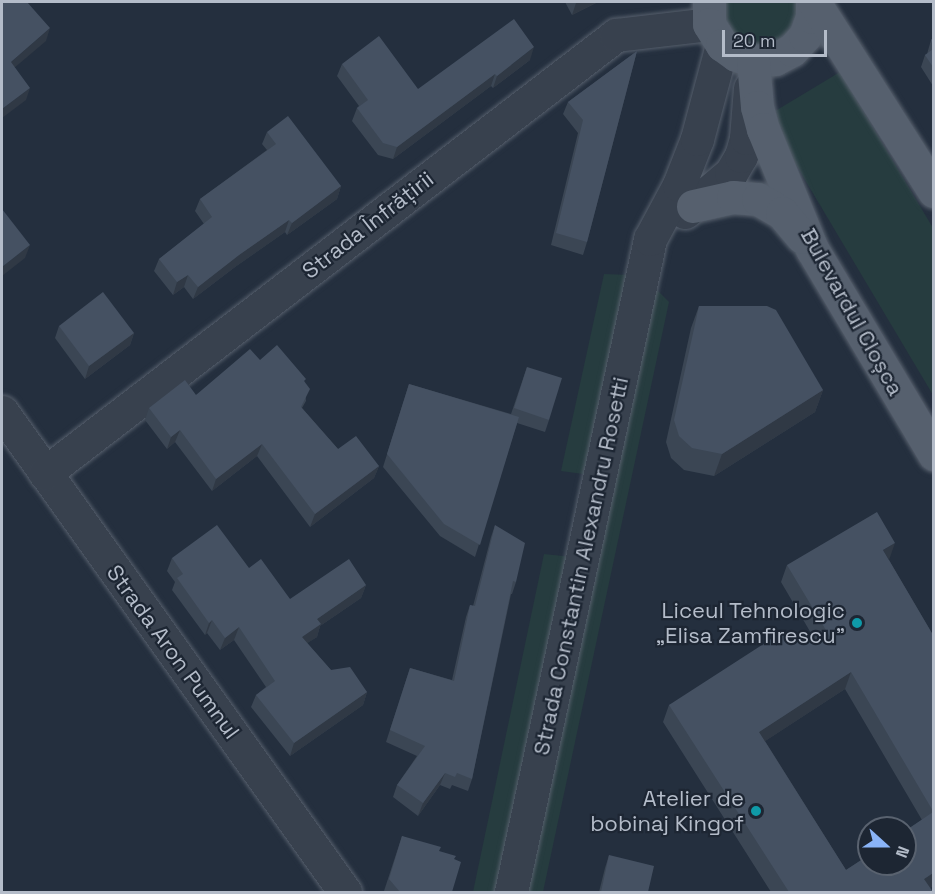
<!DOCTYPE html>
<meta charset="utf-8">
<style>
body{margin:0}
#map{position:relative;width:935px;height:894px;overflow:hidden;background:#242f3e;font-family:"Space Grotesk",sans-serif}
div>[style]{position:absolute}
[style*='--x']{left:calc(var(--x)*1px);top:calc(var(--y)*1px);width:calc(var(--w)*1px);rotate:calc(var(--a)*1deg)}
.green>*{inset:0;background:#263c3f}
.roads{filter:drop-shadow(0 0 2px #565f6c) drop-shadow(0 0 2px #565f6c)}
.minor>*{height:33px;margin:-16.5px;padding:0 16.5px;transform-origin:16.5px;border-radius:16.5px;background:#38414e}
.major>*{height:33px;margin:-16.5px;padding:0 16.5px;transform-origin:16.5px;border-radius:16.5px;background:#56606e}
.wall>*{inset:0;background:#3b4654}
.shaded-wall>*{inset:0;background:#303945}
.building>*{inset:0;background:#455162}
.dots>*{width:16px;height:16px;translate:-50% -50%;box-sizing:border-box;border:3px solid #1d2633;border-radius:50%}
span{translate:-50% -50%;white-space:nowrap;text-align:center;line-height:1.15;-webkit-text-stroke:4.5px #1d2633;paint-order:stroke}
.street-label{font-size:22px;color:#b4bcc9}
.poi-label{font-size:22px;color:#b4bcc9}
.right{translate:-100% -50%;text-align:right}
.frame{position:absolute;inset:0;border:3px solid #b4bcc9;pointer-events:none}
.north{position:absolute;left:857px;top:816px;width:60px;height:60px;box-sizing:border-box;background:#1d2633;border:2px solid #59626f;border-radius:50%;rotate:111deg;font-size:16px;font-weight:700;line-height:24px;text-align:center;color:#b4bcc9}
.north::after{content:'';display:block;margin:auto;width:21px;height:27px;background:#8ab4f8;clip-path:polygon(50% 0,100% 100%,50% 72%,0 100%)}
.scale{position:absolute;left:722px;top:30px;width:105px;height:27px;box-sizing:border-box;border:3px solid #b4bcc9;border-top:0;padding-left:8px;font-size:18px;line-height:21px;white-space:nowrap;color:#b4bcc9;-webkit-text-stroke:4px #1d2633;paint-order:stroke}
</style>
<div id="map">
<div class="green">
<i style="clip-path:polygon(720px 2px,801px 2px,799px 22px,781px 43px,754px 48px,730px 35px)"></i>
<i style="clip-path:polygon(840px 72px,933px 228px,933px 395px,767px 116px)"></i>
<i style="clip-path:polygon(604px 274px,630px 275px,591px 475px,561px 471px)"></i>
<i style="clip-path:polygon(652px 285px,669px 302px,543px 892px,520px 892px)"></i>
<i style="clip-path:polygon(544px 554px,572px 557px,496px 892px,473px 892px)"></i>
</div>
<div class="roads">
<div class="minor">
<i style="--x:685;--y:212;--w:60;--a:-40.3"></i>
<i style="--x:731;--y:173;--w:20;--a:-60"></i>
<i style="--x:741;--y:156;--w:19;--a:-74"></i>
<i style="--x:746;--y:138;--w:50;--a:-85.4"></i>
<i style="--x:2;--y:412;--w:590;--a:54.45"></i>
<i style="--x:45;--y:473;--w:720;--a:-37.49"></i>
<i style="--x:616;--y:35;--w:94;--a:-6.7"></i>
<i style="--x:511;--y:892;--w:668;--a:-77.98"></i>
<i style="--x:650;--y:239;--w:61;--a:-61.8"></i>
<i style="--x:679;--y:185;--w:49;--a:-68.6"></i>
<i style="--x:697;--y:139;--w:97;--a:-75.1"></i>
</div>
<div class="major">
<i style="--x:709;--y:2;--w:22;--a:90"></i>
<i style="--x:709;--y:24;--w:25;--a:58"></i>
<i style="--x:722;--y:45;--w:17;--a:36"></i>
<i style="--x:736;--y:55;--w:18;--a:19"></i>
<i style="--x:753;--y:61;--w:22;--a:-5"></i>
<i style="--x:775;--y:59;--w:19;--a:-28"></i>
<i style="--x:792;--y:50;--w:19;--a:-47"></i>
<i style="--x:805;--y:36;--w:20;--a:-70"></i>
<i style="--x:812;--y:17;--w:15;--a:-90"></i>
<i style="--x:814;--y:2;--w:224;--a:57.6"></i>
<i style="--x:753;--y:61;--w:46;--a:85"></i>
<i style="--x:757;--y:107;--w:23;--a:75"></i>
<i style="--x:763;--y:129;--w:130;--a:67.8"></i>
<i style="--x:812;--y:249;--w:239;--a:59.2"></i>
<i style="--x:693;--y:206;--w:41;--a:-12.7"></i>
<i style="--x:733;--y:197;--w:25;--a:5"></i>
<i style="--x:758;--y:199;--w:28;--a:30"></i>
<i style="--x:782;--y:213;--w:31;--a:50"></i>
</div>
</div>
<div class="wall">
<i style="clip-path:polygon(565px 2px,598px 2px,572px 15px)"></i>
<i style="clip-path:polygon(933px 38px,933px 86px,921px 67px,925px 55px,927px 54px,931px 40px)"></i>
<i style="clip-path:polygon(637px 51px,587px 242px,583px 255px,551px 245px,578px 133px,563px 114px,568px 102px)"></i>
<i style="clip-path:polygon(530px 60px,493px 88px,491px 86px,393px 159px,378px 155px,352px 121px,357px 108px,359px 106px,337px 76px,342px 64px,418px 89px)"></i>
<i style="clip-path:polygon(267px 132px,341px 186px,337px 199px,287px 235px,285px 232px,235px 267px,193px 299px,184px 287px,173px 295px,154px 271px,159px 259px,204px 224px,195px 211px,200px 199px,267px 150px,262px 144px)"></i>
<i style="clip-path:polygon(699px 306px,823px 390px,815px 412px,714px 476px,684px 470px,671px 458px,666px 442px,691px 328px)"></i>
<i style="clip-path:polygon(59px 326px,134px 333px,130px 345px,85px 379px,55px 338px)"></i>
<i style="clip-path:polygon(260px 360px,305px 382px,306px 401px,302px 408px,338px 449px,379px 466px,374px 478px,310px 527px,257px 456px,212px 491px,175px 442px,167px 449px,145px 420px,149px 408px,196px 395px)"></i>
<i style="clip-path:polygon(527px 367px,549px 420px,545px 432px,517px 423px,475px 557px,440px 536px,383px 467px,409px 384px,511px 414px)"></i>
<i style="clip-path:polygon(495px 525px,516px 582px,512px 594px,511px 594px,472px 779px,468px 791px,452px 785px,450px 789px,440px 785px,418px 816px,393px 797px,397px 785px,417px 756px,386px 742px,410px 668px,452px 680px,466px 617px,470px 605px,473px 606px,491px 537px)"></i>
<i style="clip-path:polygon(172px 558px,249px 568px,290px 599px,366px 585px,361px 598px,320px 626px,317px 637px,307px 643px,331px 670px,367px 692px,363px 705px,290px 756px,251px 707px,256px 695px,266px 687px,234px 640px,220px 650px,207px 633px,205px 635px,172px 590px,175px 582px,167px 571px)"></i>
<i style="clip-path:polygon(evenodd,889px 560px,933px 635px,933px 886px,930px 888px,933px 892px,771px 892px,663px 722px,669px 705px,815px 640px,781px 582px,787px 565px,889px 560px,845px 689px,922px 820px,846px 870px,765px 741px,845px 689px)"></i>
<i style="clip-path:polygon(402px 836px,439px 851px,452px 892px,385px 892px,384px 891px)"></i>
<i style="clip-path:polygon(609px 855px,648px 892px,599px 892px,605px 868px)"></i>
</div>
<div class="shaded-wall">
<i style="clip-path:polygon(579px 2px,598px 2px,572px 15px,576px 3px)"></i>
<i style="clip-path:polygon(50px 28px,46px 41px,7px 74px,11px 62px)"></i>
<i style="clip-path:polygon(534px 47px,530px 60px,493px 88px,497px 76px)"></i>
<i style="clip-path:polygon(495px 74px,491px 86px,393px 159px,397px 147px)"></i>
<i style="clip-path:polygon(30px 88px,26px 100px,2px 118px,2px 109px)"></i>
<i style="clip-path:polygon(341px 186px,337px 199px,287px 235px,292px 223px)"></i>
<i style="clip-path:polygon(289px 220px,285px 232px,235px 267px,193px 299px,198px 287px,239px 255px)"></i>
<i style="clip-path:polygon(30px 245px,25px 258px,2px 276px,2px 267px)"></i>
<i style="clip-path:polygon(188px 275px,184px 287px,173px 295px,177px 282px)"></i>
<i style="clip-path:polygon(134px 333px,130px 345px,85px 379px,89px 366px)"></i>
<i style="clip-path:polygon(823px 390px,815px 412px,714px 476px,722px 454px)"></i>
<i style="clip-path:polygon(180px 430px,175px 442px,167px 449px,171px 437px)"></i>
<i style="clip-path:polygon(262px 444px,257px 456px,212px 491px,216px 479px)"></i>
<i style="clip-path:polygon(379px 466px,374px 478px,310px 527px,315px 514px)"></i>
<i style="clip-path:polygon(895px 543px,889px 560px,883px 550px)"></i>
<i style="clip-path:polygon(366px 585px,361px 598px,320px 626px,317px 637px,298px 649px,302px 637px,317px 619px)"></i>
<i style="clip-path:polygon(212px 620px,207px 633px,205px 635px,209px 623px)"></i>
<i style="clip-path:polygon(239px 627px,234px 640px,220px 650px,225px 638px)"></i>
<i style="clip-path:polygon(851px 672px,845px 689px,753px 749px,759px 732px)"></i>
<i style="clip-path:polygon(367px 692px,363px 705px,290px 756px,294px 743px)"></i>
<i style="clip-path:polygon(445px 773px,440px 785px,418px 816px,423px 803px)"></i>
<i style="clip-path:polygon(933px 873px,933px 886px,923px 892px,924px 879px)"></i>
</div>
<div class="building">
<i style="clip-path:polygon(2px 2px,27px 2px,50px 28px,11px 62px,30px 88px,2px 109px)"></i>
<i style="clip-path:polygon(514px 19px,534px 47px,497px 76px,495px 74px,397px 147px,383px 143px,357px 108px,368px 100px,342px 64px,379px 36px,418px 89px)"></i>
<i style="clip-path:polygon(933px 38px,933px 48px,931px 40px)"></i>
<i style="clip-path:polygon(933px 49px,933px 67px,925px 55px)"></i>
<i style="clip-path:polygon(637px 51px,587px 242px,556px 233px,583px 120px,568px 102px)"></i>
<i style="clip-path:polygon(288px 116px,341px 186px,292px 223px,289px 220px,239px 255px,198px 287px,188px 275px,177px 282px,159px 259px,212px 217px,200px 199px,276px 144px,267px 132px)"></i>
<i style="clip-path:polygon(2px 209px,30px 245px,2px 267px)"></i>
<i style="clip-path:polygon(103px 292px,134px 333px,89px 366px,59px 326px)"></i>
<i style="clip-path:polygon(699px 306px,767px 306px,776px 310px,823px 390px,722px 454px,692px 448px,679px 436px,674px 420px)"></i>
<i style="clip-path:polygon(277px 345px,306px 379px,304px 381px,310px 389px,301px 407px,338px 449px,356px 436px,379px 466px,315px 514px,262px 444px,216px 479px,180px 430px,171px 437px,149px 408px,185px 380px,196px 395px,250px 349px,260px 360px)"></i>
<i style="clip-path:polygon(527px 367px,562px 378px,549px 420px,514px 408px)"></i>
<i style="clip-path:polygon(409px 384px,519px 417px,480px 545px,444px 524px,387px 454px)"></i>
<i style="clip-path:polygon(877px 512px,895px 543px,883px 550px,933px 635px,933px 811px,851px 672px,759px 732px,846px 870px,869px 855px,869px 864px,905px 864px,905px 831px,933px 812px,933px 873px,924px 879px,933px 892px,789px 892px,669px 705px,779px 634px,833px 642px,787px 565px)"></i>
<i style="clip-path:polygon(217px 525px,249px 568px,261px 559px,290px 599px,349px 559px,366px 585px,317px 619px,321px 624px,302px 637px,331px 670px,350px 667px,367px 692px,294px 743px,256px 695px,275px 681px,239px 627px,225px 638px,212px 620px,209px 623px,177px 578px,183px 574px,172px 558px)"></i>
<i style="clip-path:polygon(495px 525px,525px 543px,516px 582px,513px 581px,472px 779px,457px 773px,455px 777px,445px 773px,423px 803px,397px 785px,425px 746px,390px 730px,410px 668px,454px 681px,470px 605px,475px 606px)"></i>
<i style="clip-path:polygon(402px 836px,441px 847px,439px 851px,456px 856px,454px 859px,461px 862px,452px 892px,400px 892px,389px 879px)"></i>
<i style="clip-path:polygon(609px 855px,654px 866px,648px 892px,601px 892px)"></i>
</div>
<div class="dots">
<i style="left:857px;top:623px;background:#0f9aa8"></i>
<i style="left:756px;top:811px;background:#0f9aa8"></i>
</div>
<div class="street-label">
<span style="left:368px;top:225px;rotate:-38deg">Strada Înfrățirii</span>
<span style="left:852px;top:312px;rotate:61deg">Bulevardul Cloșca</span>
<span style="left:581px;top:566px;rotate:-78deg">Strada Constantin Alexandru Rosetti</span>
<span style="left:173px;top:652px;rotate:54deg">Strada Aron Pumnul</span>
</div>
<div class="poi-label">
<span class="right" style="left:845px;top:623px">Liceul Tehnologic<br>„Elisa Zamfirescu”</span>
<span class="right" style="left:744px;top:811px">Atelier de<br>bobinaj Kingof</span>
</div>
<div class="frame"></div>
<div class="north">N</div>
<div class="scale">20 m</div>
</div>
